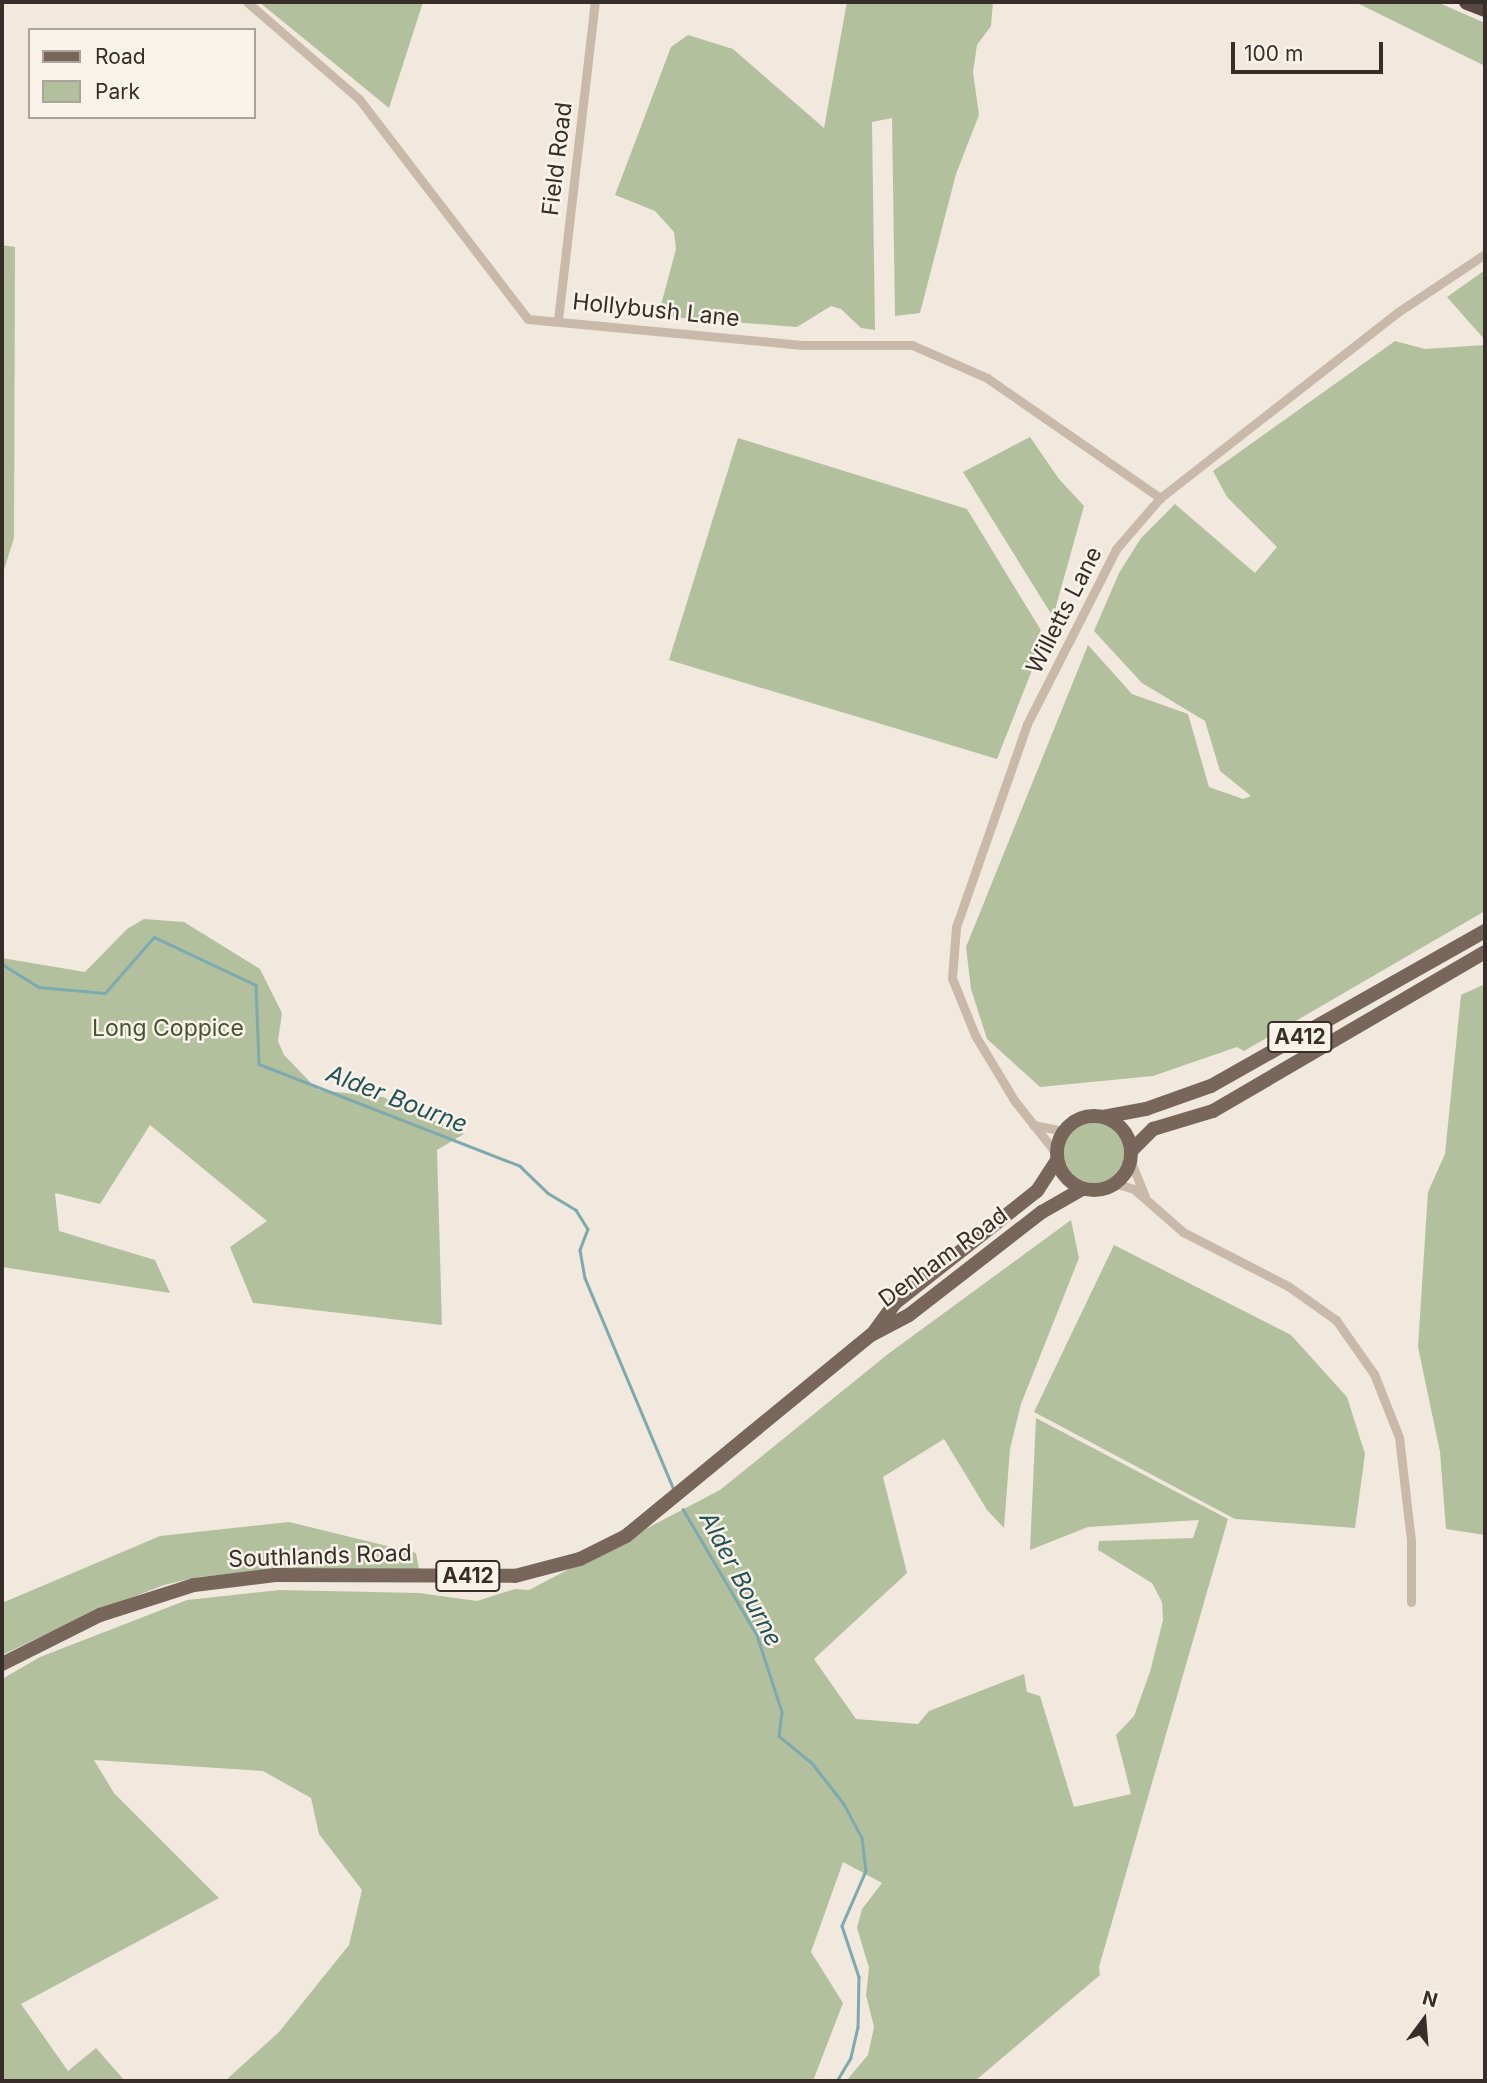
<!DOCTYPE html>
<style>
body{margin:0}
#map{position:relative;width:1487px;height:2083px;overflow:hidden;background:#f2e9de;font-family:Inter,sans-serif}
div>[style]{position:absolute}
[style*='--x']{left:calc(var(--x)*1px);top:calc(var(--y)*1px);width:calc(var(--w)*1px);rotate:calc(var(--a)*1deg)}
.green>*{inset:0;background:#b3c09e}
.round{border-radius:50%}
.stream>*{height:2.5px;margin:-1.25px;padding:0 1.25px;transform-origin:1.25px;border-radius:1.25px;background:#7daaae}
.street>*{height:9px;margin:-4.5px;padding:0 4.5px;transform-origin:4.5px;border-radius:4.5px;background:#c9b9aa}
.primary>*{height:14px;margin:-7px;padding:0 7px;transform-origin:7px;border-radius:7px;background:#78665b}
.primary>.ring{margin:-7px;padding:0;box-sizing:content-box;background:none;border:14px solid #78665b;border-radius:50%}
.highway>*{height:16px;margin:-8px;padding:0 8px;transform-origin:8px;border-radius:8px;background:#584841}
span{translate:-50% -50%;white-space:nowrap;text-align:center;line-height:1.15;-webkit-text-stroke:5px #f9f3ea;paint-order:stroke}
.shield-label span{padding:2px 5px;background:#f9f3ea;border:2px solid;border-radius:5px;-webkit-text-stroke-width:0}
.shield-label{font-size:21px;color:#372e29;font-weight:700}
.street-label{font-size:23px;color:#372e29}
.park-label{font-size:23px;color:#45542e}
.water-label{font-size:24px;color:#205257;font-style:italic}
.frame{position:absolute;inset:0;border:4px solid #372e29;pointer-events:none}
.legend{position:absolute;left:28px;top:28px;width:228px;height:91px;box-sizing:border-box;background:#f9f3ea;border:2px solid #aba49d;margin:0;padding:9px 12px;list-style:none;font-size:21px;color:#372e29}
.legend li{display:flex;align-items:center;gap:14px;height:35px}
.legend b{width:35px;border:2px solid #aba49d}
.north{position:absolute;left:1389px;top:1985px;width:70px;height:70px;-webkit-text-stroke:5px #f9f3ea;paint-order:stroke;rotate:16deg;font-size:19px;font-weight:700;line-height:28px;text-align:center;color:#372e29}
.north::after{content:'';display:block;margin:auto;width:24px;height:32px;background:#372e29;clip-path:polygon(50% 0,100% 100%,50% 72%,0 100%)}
.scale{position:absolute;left:1231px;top:42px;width:152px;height:32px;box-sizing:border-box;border:4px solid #372e29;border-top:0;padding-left:9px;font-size:21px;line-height:24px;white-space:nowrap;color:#372e29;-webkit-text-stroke:5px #f9f3ea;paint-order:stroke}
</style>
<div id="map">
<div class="green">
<i style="clip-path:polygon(259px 2px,423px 2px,389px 108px)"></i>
<i style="clip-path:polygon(847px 2px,993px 2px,991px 26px,977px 45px,973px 72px,979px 115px,956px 174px,920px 313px,895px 316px,892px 118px,872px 122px,875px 330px,861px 328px,841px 309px,831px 306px,797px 327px,658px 316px,676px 249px,674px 232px,655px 211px,615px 195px,671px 47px,688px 35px,733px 49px,824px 128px)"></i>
<i style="clip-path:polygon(1355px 2px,1437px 2px,1485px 23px,1485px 66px)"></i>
<i style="clip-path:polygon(2px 245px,15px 247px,14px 538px,2px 576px)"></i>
<i style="clip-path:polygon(1485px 270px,1485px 340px,1447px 297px)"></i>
<i style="clip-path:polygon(1395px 341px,1425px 349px,1485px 345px,1485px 911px,1244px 1051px,1237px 1047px,1153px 1076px,1040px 1087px,987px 1039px,971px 989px,966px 947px,1088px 645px,1132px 694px,1188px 714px,1209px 787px,1243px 799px,1251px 796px,1220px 771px,1205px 721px,1142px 683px,1094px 631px,1119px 573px,1141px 538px,1175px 504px,1255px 573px,1277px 547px,1227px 497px,1213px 471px)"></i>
<i style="clip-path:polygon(1030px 437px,1059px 479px,1084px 506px,1053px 617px,963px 472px)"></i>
<i style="clip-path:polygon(738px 438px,967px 509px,1045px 637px,997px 759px,669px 660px)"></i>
<i style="clip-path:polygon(144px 919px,184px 922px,260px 969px,282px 1013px,278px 1041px,284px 1055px,318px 1090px,383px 1097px,464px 1134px,437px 1150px,442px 1325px,253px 1303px,230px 1247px,267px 1221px,150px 1125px,100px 1204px,55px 1193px,59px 1231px,155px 1260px,170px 1293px,2px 1267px,2px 958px,85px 972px,127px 929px)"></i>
<i style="clip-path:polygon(1485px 984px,1485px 1535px,1446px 1529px,1440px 1452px,1418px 1347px,1428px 1192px,1445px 1154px,1461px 995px)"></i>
<i class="round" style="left:1064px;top:1123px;width:60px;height:60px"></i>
<i style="clip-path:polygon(1071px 1220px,1079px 1258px,1021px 1404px,1010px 1449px,1004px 1528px,987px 1510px,944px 1439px,883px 1477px,907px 1573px,814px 1659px,856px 1719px,918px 1724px,929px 1711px,1024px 1674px,1027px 1692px,1040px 1696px,1074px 1807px,1131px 1794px,1116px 1735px,1134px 1716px,1150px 1672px,1163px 1620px,1162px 1602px,1152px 1583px,1098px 1550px,1099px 1541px,1193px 1538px,1199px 1520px,1088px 1527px,1030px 1550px,1036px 1418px,1228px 1519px,1099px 1967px,1100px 1975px,975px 2081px,846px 2081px,868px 2055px,874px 2027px,866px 1995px,869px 1968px,857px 1928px,862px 1909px,882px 1883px,843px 1862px,811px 1952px,843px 2003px,813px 2081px,225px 2081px,279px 2032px,349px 1945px,362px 1890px,319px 1834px,311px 1798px,263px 1771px,94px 1760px,114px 1793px,219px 1898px,21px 2004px,68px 2071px,96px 2048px,125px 2081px,2px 2081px,2px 1679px,40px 1657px,187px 1600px,280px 1590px,419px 1593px,477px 1601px,515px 1589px,529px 1590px,720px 1490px,888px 1354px)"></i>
<i style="clip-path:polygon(1114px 1245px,1291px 1335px,1347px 1397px,1365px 1454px,1355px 1528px,1235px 1519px,1034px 1412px)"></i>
<i style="clip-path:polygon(289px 1522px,416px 1553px,419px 1569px,287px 1568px,198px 1577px,164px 1585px,89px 1614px,2px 1655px,2px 1603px,160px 1536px)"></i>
</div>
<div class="stream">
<i style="--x:2;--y:964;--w:44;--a:31.9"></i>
<i style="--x:39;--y:987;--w:66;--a:5.2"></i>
<i style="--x:105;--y:993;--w:74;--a:-48.8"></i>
<i style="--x:154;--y:937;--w:113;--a:25.2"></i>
<i style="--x:256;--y:985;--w:79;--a:87.8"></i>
<i style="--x:259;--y:1064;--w:280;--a:21.3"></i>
<i style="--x:520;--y:1166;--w:39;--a:44"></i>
<i style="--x:548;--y:1193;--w:33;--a:31"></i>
<i style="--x:576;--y:1210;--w:22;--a:58"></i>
<i style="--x:588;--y:1229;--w:22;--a:111"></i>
<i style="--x:580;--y:1250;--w:28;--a:80"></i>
<i style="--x:585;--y:1278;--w:230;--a:67.2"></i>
<i style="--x:683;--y:1509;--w:146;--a:59.6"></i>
<i style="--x:757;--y:1635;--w:81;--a:72"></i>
<i style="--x:782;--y:1712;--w:24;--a:97"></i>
<i style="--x:779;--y:1736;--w:43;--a:39.3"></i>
<i style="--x:812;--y:1763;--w:52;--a:52"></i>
<i style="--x:844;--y:1804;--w:38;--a:62"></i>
<i style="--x:862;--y:1838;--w:33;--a:83"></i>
<i style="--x:866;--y:1871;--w:60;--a:113.6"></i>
<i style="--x:842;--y:1926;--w:54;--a:71.6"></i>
<i style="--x:859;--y:1977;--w:50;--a:91.1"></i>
<i style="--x:858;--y:2027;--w:32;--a:103"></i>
<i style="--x:851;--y:2058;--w:27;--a:121"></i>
</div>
<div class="street">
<i style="--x:247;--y:2;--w:148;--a:40.9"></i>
<i style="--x:359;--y:99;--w:277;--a:52.5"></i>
<i style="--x:528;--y:319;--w:278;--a:5.4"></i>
<i style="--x:805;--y:345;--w:107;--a:0"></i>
<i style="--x:912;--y:345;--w:82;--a:23.7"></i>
<i style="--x:987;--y:378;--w:211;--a:34.7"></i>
<i style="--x:558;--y:320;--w:320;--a:-83.4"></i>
<i style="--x:1033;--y:1125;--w:32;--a:11"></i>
<i style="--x:1056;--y:1153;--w:68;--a:-128.4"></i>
<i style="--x:1014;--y:1100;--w:76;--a:-121"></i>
<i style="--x:975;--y:1035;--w:61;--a:-112"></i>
<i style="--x:952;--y:978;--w:51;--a:-85.5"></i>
<i style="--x:956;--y:927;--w:215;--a:-70.7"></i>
<i style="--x:1027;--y:724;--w:196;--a:-63"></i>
<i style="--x:1116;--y:549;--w:67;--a:-49.2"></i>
<i style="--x:1160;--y:498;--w:302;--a:-38"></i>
<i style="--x:1398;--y:312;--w:105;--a:-33.7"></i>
<i style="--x:1131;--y:1162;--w:37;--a:68"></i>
<i style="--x:1117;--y:1184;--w:18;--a:16"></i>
<i style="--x:1134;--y:1189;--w:65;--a:41.3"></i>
<i style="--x:1183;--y:1232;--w:118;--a:27.2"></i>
<i style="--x:1288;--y:1286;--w:59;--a:35.3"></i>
<i style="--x:1336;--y:1320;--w:66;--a:54.9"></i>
<i style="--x:1374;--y:1374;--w:68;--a:68.4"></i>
<i style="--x:1399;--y:1437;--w:105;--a:83.4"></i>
<i style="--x:1411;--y:1541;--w:61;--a:90"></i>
</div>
<div class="primary">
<i class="ring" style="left:1057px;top:1116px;width:60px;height:60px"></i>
<i style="--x:1103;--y:1117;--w:44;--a:-10.5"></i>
<i style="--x:1146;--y:1109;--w:69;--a:-19.5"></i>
<i style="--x:1211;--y:1086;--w:315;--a:-29.5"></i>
<i style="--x:1132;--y:1150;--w:30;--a:-45"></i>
<i style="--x:1153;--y:1129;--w:63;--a:-16.7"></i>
<i style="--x:1213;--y:1111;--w:315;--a:-30.3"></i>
<i style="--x:874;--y:1332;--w:36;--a:-54"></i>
<i style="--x:895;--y:1303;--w:181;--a:-38.3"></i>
<i style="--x:1037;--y:1191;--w:37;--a:-57"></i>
<i style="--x:2;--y:1664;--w:110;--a:-26.6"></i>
<i style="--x:100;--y:1615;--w:99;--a:-17.7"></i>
<i style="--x:194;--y:1585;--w:82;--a:-7"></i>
<i style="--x:275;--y:1575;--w:240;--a:0.2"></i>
<i style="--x:515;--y:1576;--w:67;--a:-14.7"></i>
<i style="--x:580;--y:1559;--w:51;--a:-26.6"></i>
<i style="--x:626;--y:1536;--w:317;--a:-39.4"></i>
<i style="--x:871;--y:1335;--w:43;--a:-27.8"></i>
<i style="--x:909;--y:1315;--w:168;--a:-37.8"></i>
<i style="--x:1042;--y:1212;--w:46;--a:-29.9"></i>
</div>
<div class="highway">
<i style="--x:1467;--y:2;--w:19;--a:21"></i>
</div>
<div class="shield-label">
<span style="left:1300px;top:1037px">A412</span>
<span style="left:468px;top:1576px">A412</span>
</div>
<div class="street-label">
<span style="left:557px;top:159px;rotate:-83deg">Field Road</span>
<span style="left:656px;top:310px;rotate:6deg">Hollybush Lane</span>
<span style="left:1064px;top:610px;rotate:-63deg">Willetts Lane</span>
<span style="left:943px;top:1257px;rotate:-36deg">Denham Road</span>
<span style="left:320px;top:1556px;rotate:-2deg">Southlands Road</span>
</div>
<div class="park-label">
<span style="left:168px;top:1028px">Long Coppice</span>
</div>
<div class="water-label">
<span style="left:397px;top:1099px;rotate:21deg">Alder Bourne</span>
<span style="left:741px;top:1579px;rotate:62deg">Alder Bourne</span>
</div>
<div class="frame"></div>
<ul class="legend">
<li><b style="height:9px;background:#78665b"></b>Road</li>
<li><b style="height:19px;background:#b3c09e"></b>Park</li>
</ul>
<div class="north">N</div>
<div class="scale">100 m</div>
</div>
